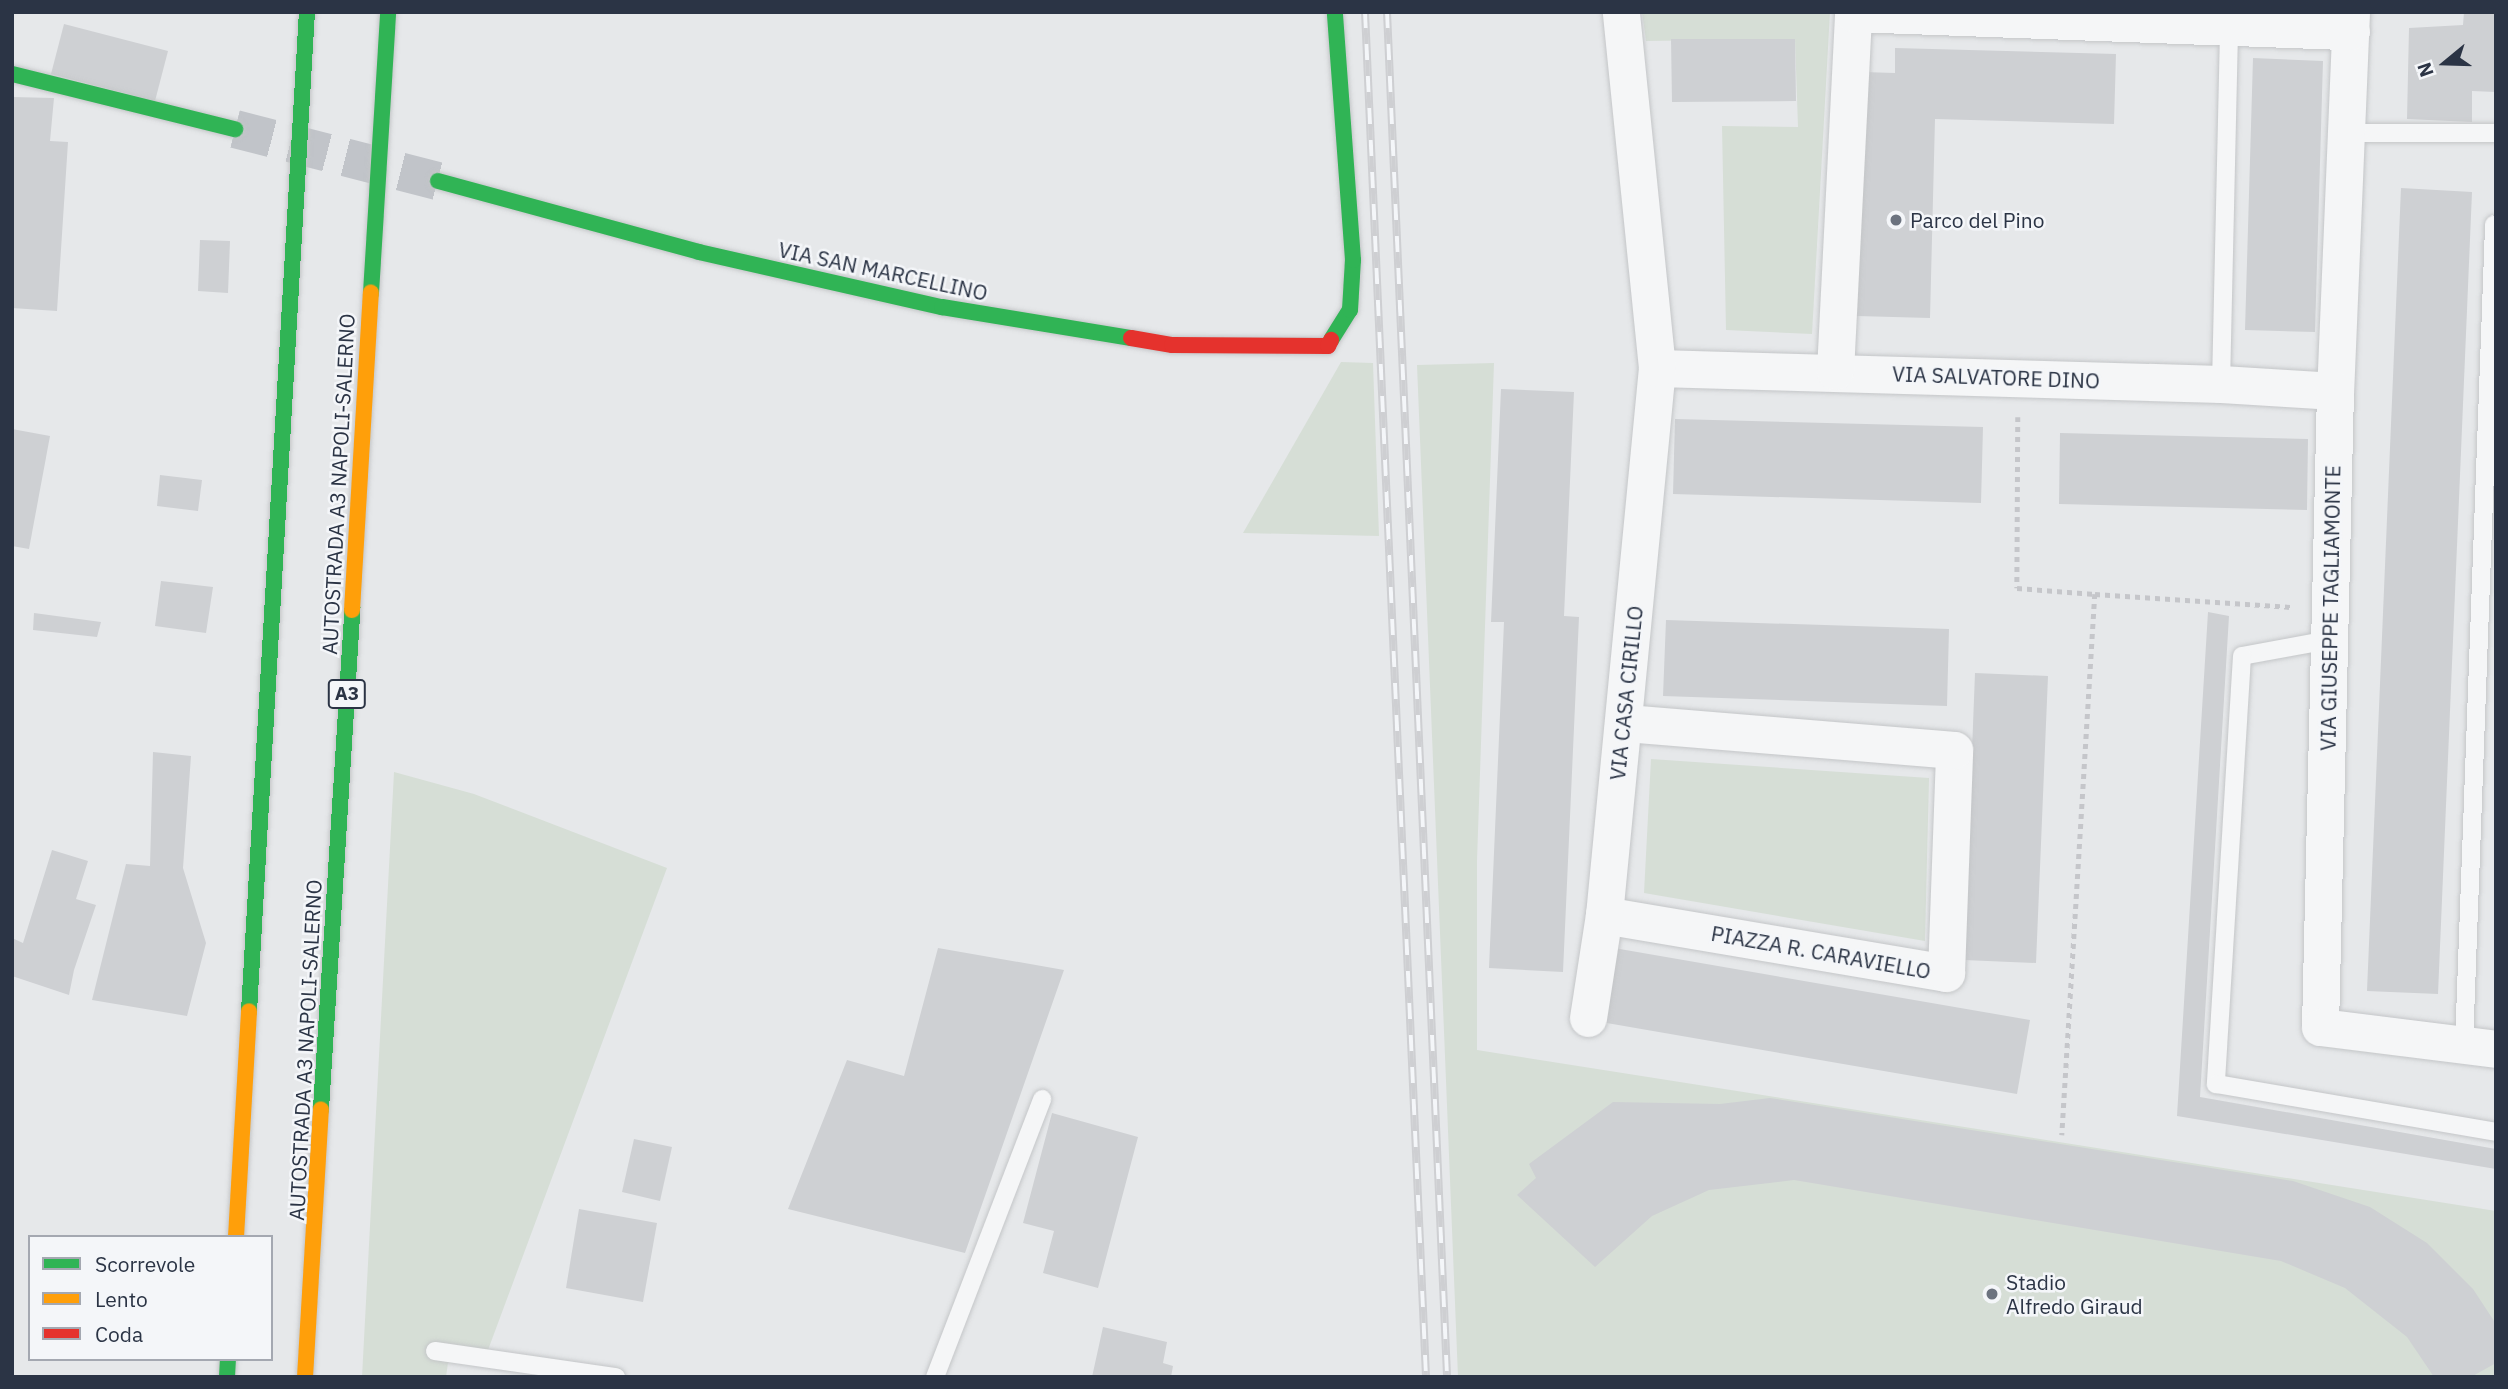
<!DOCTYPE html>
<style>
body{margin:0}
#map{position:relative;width:2508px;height:1389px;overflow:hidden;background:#e6e8ea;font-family:"IBM Plex Sans",sans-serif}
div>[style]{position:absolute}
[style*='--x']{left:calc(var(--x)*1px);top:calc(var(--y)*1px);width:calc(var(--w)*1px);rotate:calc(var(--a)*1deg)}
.green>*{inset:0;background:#d6ded6}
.building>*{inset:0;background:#ced0d3}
.secondary-tunnel>*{height:38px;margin-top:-19px;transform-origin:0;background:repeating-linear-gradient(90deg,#c1c4c9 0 38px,transparent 0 57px)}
.path>*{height:4.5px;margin-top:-2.25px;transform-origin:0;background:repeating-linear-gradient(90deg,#c5c6ca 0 5px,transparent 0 10px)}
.roads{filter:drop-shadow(0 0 2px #c4c6c8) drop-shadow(0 0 2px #c4c6c8)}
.lane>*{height:18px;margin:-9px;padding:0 9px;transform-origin:9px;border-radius:9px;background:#f5f6f7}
.street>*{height:37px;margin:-18.5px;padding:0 18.5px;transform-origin:18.5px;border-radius:18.5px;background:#f5f6f7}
.fast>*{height:16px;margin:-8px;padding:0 8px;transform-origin:8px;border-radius:8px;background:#30b455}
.slow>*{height:16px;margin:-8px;padding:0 8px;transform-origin:8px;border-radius:8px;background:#ff9f0a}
.jam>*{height:16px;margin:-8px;padding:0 8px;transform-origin:8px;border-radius:8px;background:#e5322d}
.rail>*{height:8px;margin-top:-4px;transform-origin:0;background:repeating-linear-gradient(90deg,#f4f6f9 0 16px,#cecfd2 0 32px);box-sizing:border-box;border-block:2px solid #cecfd2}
.dots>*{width:19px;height:19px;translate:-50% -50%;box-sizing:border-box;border:4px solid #f4f6f9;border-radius:50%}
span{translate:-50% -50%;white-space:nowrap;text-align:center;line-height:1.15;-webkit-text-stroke:5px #f4f6f9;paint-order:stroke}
.shield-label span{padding:2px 5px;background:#f4f6f9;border:2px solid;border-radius:5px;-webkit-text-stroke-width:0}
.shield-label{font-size:19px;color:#2b3445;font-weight:700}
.poi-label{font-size:21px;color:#2b3445}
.left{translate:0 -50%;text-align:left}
.street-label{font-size:21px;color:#2b3445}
.frame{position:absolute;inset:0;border:14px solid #2b3445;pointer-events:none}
.legend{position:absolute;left:28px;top:1235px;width:245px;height:126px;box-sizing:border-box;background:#f4f6f9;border:2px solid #a4a8b1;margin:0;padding:9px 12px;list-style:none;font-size:21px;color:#2b3445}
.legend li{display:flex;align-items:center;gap:14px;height:35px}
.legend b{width:35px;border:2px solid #a4a8b1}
.north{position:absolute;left:2410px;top:28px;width:70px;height:70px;-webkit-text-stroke:5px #f4f6f9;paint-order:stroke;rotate:251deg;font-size:19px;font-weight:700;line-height:28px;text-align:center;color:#2b3445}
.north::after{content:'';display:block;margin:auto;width:24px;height:32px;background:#2b3445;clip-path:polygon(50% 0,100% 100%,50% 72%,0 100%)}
</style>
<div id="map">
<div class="green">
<i style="clip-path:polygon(1642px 12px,1830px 12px,1812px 334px,1726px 330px,1722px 126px,1798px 127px,1795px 39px,1646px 41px)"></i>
<i style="clip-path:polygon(1341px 362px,1373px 363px,1379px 536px,1243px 533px)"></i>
<i style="clip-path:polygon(1494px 363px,1477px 861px,1477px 1050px,2496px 1211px,2496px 1377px,1458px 1377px,1417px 365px)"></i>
<i style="clip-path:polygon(1651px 759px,1929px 778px,1925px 941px,1644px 893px)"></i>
<i style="clip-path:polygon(394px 772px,474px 794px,667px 868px,488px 1350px,448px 1363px,446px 1377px,362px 1377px)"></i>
</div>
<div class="building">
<i style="clip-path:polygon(2464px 12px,2496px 12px,2496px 92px,2472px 91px,2472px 122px,2407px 119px,2409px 28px,2463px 25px)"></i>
<i style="clip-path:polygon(64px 24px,168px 51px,155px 101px,51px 74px)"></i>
<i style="clip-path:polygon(1671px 39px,1795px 39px,1796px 101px,1672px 102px)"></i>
<i style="clip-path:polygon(1895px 48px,2116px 54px,2114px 124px,1935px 119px,1930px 318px,1857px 316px,1863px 72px,1895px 73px)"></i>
<i style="clip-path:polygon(2253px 58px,2323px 61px,2315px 332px,2245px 330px)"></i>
<i style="clip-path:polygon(12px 97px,54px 98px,50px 141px,68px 142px,57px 311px,12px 308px)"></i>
<i style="clip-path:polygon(2401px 188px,2472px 192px,2438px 994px,2367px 991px)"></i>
<i style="clip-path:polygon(200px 240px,230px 241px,228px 293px,198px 291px)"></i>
<i style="clip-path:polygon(1501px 389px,1574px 392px,1564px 616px,1579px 617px,1563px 972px,1489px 968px,1504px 622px,1491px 622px)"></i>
<i style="clip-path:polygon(1675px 419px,1983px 427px,1981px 503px,1673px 494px)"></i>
<i style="clip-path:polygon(12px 429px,50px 436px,29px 549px,12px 546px)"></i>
<i style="clip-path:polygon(2060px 433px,2308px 439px,2307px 510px,2059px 504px)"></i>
<i style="clip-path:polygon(160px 475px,202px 480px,198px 511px,157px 506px)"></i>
<i style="clip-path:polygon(161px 581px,213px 587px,206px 633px,155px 626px)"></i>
<i style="clip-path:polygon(2208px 612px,2229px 616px,2200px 1097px,2496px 1149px,2496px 1169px,2177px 1116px)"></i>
<i style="clip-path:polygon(34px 613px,101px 622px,97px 637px,33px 630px)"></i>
<i style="clip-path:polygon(1666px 620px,1949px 629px,1947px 706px,1663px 696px)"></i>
<i style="clip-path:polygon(1975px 673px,2048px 676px,2036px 963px,1964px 960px)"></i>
<i style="clip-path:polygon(153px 752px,191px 756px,183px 868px,206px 943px,187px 1016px,92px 1000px,126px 864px,150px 866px)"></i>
<i style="clip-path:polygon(52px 850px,88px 861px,76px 899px,96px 905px,74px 970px,69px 995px,12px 976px,12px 938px,23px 943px)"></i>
<i style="clip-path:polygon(938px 948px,1064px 970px,965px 1253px,788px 1209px,847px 1060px,904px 1076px)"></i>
<i style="clip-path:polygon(1614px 948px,2030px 1020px,2017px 1094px,1601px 1022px)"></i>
<i style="clip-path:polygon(1770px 1098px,2293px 1181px,2370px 1207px,2427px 1243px,2473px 1289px,2496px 1324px,2496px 1363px,2471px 1377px,2434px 1377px,2407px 1337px,2345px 1288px,2281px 1261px,1794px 1180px,1709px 1190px,1652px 1216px,1595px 1267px,1517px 1195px,1536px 1178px,1529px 1164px,1613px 1102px,1720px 1104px)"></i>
<i style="clip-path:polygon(1052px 1113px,1138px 1137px,1098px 1288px,1043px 1273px,1054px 1231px,1023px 1223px)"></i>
<i style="clip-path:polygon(634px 1139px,672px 1147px,660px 1201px,622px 1192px)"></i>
<i style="clip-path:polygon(579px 1209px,657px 1223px,643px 1302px,566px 1288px)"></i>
<i style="clip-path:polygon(1103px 1327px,1167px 1342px,1163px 1363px,1173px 1366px,1171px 1377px,1092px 1377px)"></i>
</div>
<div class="secondary-tunnel">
<i style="--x:235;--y:129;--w:210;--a:14.4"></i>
</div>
<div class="path">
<i style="--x:2018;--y:417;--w:171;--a:90.3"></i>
<i style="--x:2017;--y:588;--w:78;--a:4.4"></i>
<i style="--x:2095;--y:594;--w:542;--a:93.49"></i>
<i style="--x:2095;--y:594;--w:196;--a:3.8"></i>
</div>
<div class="roads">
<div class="lane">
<i style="--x:2347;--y:133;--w:149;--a:0"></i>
<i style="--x:2221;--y:384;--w:358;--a:-88.7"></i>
<i style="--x:2329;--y:640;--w:88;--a:169.6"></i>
<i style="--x:2242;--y:656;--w:429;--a:93.5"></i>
<i style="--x:2216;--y:1084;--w:284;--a:9.7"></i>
<i style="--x:2464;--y:1045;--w:821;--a:-87.9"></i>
<i style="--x:435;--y:1351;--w:183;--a:8.2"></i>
<i style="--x:935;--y:1377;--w:298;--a:-68.9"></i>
</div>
<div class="street">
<i style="--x:2351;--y:12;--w:379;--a:92.4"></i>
<i style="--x:2335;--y:391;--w:636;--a:91.35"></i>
<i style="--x:2320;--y:1027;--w:177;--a:7.1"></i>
<i style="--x:1657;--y:368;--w:564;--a:1.62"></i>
<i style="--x:2221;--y:384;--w:114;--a:3.5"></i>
<i style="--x:1835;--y:371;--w:358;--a:-87.1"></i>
<i style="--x:1853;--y:13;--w:498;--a:2.1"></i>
<i style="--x:1604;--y:915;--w:347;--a:9.6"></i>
<i style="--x:1946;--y:973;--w:223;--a:-87.9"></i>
<i style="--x:1954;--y:750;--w:332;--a:-175.3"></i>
<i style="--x:1588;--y:1018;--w:104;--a:-81.2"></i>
<i style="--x:1604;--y:915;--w:550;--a:-84.47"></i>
<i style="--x:1657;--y:368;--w:358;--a:-95.8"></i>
</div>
<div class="fast">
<i style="--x:12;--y:74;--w:230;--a:13.9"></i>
<i style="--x:438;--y:181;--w:270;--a:15.2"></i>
<i style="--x:699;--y:252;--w:249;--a:12.8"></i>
<i style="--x:942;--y:307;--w:192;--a:9.3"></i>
<i style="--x:371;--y:293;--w:282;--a:-86.5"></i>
<i style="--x:1331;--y:340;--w:36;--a:-58"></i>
<i style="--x:1350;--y:310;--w:50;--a:-86.6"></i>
<i style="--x:1353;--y:260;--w:249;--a:-94.2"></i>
<i style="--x:249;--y:1011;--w:1001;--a:-86.68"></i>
<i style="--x:321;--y:1109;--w:500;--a:-86.4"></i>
<i style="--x:227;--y:1377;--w:18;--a:-87"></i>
</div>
<div class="slow">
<i style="--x:352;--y:610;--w:318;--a:-86.6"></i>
<i style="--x:236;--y:1237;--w:226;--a:-86.7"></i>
<i style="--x:305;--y:1377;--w:268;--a:-86.6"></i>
</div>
<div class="jam">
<i style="--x:1131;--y:338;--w:42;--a:9.7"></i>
<i style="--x:1172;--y:345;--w:156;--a:0.4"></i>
<i style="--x:1328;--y:346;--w:7;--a:-63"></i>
</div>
</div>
<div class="rail">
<i style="--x:1365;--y:12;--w:1366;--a:87.44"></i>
<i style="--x:1387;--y:12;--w:1366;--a:87.48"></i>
</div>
<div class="dots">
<i style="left:1896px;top:220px;background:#6c737f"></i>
<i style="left:1992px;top:1294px;background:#6c737f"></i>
</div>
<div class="shield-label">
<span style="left:347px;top:694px">A3</span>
</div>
<div class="poi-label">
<span class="left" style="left:1910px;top:220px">Parco del Pino</span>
<span class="left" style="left:2006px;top:1294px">Stadio<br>Alfredo Giraud</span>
</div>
<div class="street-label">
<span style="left:883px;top:271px;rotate:12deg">VIA SAN MARCELLINO</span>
<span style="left:1996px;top:377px;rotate:2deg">VIA SALVATORE DINO</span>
<span style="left:338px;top:484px;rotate:-87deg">AUTOSTRADA A3 NAPOLI-SALERNO</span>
<span style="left:2330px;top:608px;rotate:-89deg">VIA GIUSEPPE TAGLIAMONTE</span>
<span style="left:1626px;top:693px;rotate:-84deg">VIA CASA CIRILLO</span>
<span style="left:1821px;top:952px;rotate:10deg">PIAZZA R. CARAVIELLO</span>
<span style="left:305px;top:1050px;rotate:-87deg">AUTOSTRADA A3 NAPOLI-SALERNO</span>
</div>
<div class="frame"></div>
<ul class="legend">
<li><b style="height:9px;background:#30b455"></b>Scorrevole</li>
<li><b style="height:9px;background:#ff9f0a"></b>Lento</li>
<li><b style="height:9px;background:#e5322d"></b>Coda</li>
</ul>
<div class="north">N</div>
</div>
